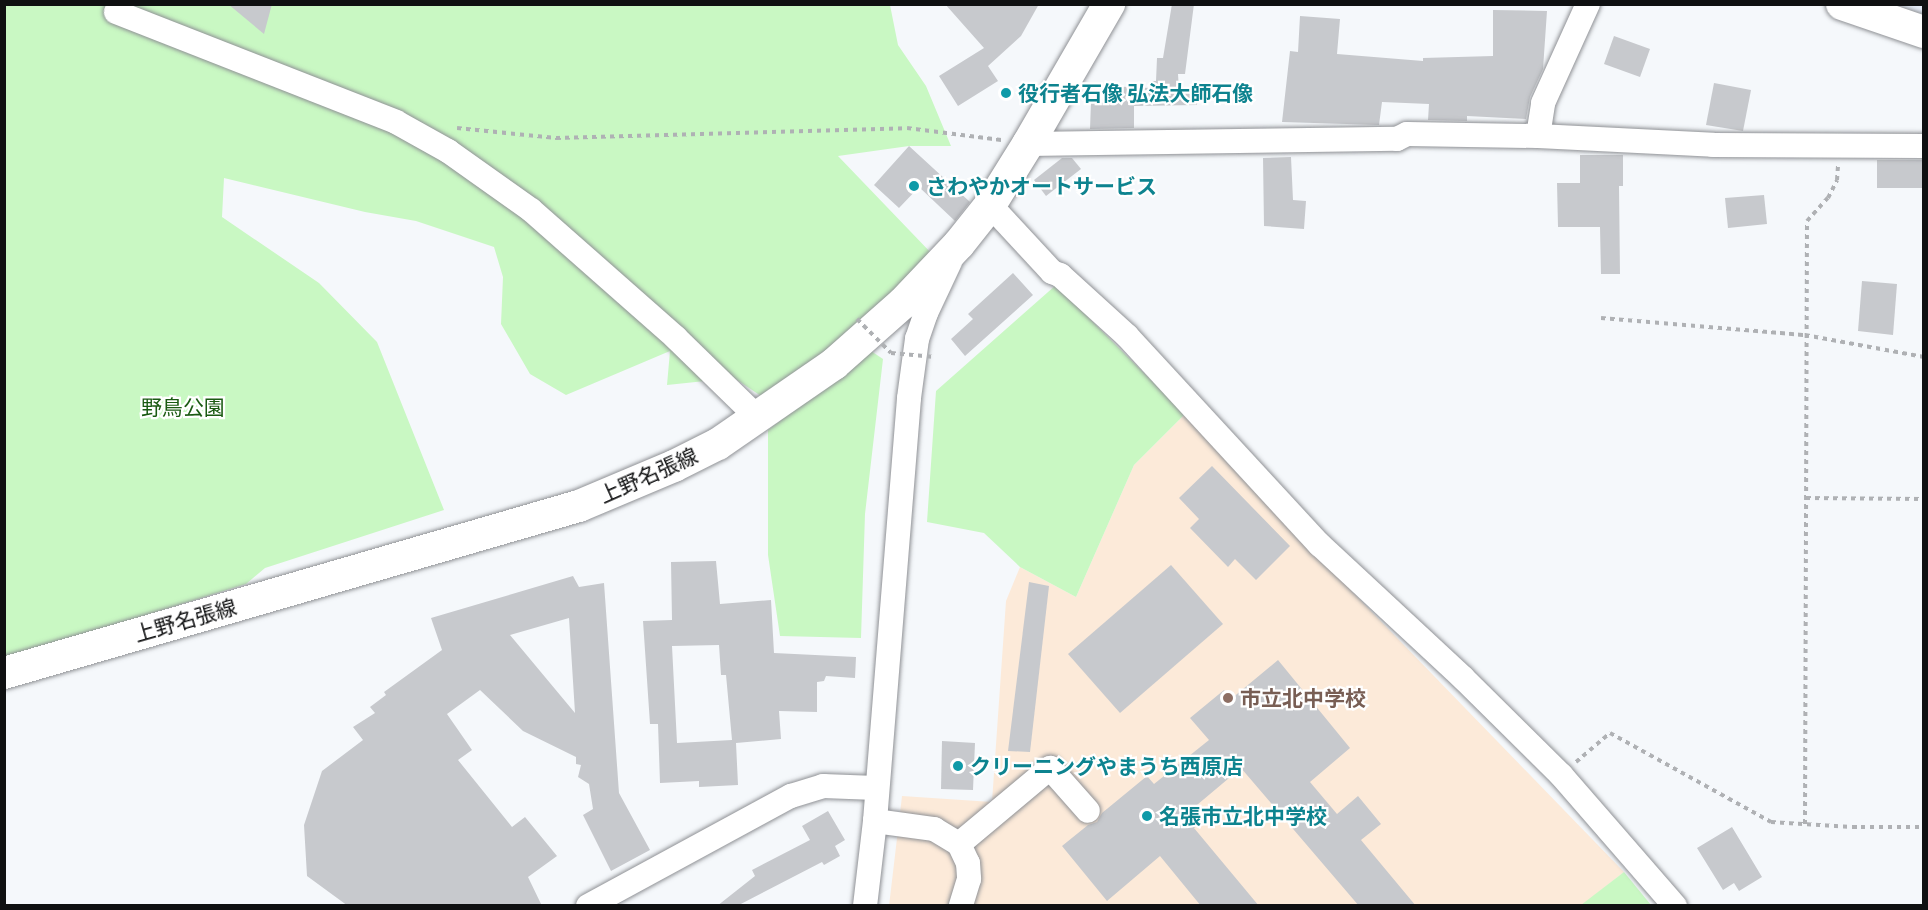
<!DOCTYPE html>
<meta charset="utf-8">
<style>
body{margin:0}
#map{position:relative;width:1928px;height:910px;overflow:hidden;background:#f5f8fb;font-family:Barlow,"Noto Sans JP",sans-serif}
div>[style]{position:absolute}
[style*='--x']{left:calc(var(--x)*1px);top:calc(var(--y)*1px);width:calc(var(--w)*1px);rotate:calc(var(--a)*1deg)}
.built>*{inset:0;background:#e4ebf6}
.education>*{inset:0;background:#fcead9}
.green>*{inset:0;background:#c9f8c3}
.building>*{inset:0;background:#c7c9cd}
.path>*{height:4px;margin-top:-2px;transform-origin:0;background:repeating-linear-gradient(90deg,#afb1b4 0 4.5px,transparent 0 9px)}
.roads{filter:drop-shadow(0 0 2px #8f9195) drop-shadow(0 0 2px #8f9195)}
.minor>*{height:24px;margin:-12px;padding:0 12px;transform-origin:12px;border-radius:12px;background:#fff}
.major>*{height:32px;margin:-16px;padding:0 16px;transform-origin:16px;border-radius:16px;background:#fff}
.path-bridge>*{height:4px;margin-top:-2px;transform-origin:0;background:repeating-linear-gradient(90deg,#afb1b4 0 4.5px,transparent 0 9px)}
.dots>*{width:16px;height:16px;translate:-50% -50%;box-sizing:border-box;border:3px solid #fff;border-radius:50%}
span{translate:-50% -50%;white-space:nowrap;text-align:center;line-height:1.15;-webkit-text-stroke:4.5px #fff;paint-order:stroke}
.culture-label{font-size:21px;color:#0d838f;font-weight:700}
.left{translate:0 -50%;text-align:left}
.park-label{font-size:21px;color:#1a5a12}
.street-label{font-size:21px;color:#0f1011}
.education-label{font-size:21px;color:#785e54;font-weight:700}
.frame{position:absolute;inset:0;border:6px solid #0f1011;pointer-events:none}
</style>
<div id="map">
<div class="built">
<i style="clip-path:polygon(1895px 5px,1923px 5px,1923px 14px)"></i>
</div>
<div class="education">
<i style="clip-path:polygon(1185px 414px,1307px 545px,1624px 872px,1581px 906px,889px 906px,902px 796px,992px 802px,1006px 601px,1020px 567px,1076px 597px,1134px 465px)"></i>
</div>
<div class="green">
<i style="clip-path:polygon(5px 5px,890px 5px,898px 45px,926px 86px,951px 146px,909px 146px,838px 156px,934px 256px,797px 381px,764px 398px,734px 378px,667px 385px,670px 351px,566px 395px,530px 374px,501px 324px,503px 277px,494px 247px,416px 221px,365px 212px,224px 178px,222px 217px,319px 283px,377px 342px,444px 510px,265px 568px,246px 584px,5px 659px)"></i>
<i style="clip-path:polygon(1056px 285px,1185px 414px,1134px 465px,1076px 597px,1020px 567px,984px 533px,927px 522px,936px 391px)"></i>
<i style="clip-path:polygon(871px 351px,883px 359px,865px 514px,861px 638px,780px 636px,768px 555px,768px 430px)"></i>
<i style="clip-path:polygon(1624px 872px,1651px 905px,1581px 905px)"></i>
</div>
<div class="building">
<i style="clip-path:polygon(228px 4px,272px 4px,264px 34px)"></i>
<i style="clip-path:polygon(945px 4px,1039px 4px,1021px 36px,988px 66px,998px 81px,958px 106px,939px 76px,984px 48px)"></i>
<i style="clip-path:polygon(1172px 4px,1194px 4px,1185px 74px,1178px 74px,1179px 90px,1198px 90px,1197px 105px,1134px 106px,1134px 128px,1090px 129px,1091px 102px,1107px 103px,1107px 86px,1150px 88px,1150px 81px,1156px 81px,1157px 58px,1163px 58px)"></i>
<i style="clip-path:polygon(1493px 10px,1547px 11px,1543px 69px,1530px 97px,1526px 119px,1467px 116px,1467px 121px,1428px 120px,1429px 104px,1382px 102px,1379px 125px,1282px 122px,1290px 51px,1298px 52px,1300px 16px,1340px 19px,1337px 54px,1423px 61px,1423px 58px,1493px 56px)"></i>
<i style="clip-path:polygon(1614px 36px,1650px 49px,1640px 77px,1604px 64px)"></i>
<i style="clip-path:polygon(1714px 83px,1751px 90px,1743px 131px,1706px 125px)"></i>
<i style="clip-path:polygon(909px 146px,970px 202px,955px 221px,919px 187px,899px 208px,874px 185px)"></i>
<i style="clip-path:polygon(1580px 155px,1623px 155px,1623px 186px,1619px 186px,1620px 274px,1601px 274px,1600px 227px,1558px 227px,1557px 183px,1580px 183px)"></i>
<i style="clip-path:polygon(1291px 157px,1293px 200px,1306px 201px,1304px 229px,1264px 226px,1263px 158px)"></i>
<i style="clip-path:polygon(1062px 158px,1072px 158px,1081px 169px,1046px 196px,1034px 180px)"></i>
<i style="clip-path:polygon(1877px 160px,1923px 160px,1923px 188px,1877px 188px)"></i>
<i style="clip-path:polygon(1764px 195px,1767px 224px,1728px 228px,1725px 198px)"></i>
<i style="clip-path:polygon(1013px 273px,1033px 295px,965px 356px,951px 339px,973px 319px,968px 314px)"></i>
<i style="clip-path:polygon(1862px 281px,1897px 284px,1893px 335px,1858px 331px)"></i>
<i style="clip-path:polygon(1212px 466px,1290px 546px,1256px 580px,1235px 559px,1228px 567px,1190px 528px,1199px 519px,1179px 498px)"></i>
<i style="clip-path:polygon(evenodd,716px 561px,720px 604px,771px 600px,774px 653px,856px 657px,855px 678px,826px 676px,824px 681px,817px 682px,817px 712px,779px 711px,781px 739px,736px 743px,738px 785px,699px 787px,699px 781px,660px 783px,658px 724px,650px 724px,643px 621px,672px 620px,671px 562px,716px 561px,719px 645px,721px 675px,726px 675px,732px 740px,677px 743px,672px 646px,719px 645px)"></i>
<i style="clip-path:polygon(1171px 565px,1223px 624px,1120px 713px,1068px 654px)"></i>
<i style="clip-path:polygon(evenodd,573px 576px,579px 587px,604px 583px,619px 793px,650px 850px,611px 871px,583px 815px,593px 809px,589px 784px,578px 777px,581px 765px,576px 764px,576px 757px,523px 731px,480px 690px,447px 714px,472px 750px,458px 760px,512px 827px,525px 817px,557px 856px,528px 877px,542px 906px,348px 906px,307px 876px,304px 825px,322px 771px,363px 740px,353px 727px,375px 713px,370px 707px,386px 695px,384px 692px,442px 650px,431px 618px,573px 576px,569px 618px,575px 713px,510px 635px,569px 618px)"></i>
<i style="clip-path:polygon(1029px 582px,1049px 586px,1030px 752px,1008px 751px)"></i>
<i style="clip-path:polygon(1278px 660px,1350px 748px,1310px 782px,1337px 814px,1358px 796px,1381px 824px,1361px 840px,1416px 906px,1359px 906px,1241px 768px,1191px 810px,1201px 822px,1194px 828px,1259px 906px,1201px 906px,1160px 856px,1107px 901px,1062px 846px,1088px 825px,1097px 822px,1102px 813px,1147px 776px,1154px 784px,1209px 740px,1190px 718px,1224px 690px,1231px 699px)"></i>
<i style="clip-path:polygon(942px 741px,975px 743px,973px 790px,941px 789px)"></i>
<i style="clip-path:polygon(828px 811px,845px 840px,835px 846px,840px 856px,824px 865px,822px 862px,737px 906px,717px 906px,755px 876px,752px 870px,810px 840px,802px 826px)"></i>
<i style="clip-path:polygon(1732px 827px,1762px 877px,1739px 891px,1734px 883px,1723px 890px,1697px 848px)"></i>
</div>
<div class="path">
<i style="--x:457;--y:128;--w:100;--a:5.8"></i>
<i style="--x:556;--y:138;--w:351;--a:-1.6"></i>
<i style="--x:907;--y:128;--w:95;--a:7.3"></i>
<i style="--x:1601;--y:318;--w:205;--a:4.8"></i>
<i style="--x:1805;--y:335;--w:121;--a:10.5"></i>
<i style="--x:1806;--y:498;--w:118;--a:0.5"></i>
<i style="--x:1576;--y:762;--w:45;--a:-40.5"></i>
<i style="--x:1610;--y:733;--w:184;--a:28.9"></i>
<i style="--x:1771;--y:822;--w:81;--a:3.5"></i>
<i style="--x:1852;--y:827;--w:72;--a:0"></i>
<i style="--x:1805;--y:824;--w:603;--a:-89.81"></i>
<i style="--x:1807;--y:221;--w:31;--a:-48"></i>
<i style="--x:1828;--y:198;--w:20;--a:-63"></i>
<i style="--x:1837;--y:180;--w:14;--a:-86"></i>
</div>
<div class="roads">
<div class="minor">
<i style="--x:116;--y:12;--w:301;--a:21.4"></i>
<i style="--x:396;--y:122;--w:60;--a:29.1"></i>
<i style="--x:448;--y:151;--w:102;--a:35.4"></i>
<i style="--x:531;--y:210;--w:193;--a:41.4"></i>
<i style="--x:676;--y:338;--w:115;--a:44.3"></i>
<i style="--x:1538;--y:136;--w:33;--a:-81"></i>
<i style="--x:1543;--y:103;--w:109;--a:-65.6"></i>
<i style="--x:1028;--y:144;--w:369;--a:-0.8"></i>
<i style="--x:1397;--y:139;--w:11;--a:-27"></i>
<i style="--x:1407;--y:134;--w:131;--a:0.9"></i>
<i style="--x:1538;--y:136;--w:175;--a:2.9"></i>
<i style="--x:1713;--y:145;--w:211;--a:0.3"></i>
<i style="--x:990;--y:205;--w:91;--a:47.2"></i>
<i style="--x:1052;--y:272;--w:9;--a:21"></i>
<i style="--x:1060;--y:275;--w:91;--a:42.3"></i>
<i style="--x:1127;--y:336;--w:284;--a:47.3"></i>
<i style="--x:1320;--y:545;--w:195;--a:42.9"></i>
<i style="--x:1463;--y:678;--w:138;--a:44.7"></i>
<i style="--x:1561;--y:775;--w:174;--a:49"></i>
<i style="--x:875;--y:821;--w:60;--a:7.7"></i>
<i style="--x:934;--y:829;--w:29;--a:31"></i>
<i style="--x:959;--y:844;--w:21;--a:65"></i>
<i style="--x:968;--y:863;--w:16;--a:86"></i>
<i style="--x:969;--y:879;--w:28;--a:107"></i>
<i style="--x:959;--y:844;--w:119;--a:-39.9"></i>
<i style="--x:1050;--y:768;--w:57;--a:48.5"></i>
<i style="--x:588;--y:906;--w:231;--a:-28.5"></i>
<i style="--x:791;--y:796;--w:34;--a:-17"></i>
<i style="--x:823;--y:786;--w:53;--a:2.2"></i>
<i style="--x:865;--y:906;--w:86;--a:-83.3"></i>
<i style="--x:875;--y:821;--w:424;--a:-85.4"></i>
<i style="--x:909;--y:398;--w:60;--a:-82.3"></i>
<i style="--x:917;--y:339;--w:28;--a:-71"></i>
<i style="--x:926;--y:313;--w:56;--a:-64.8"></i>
</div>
<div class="major">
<i style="--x:1842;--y:4;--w:87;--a:18.9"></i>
<i style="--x:4;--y:673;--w:599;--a:-16.2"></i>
<i style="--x:579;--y:506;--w:103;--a:-22.8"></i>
<i style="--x:674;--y:466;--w:49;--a:-26.6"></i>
<i style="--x:718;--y:444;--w:141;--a:-34.6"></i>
<i style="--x:834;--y:364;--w:92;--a:-41.5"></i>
<i style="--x:903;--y:303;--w:81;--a:-46.5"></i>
<i style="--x:959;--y:244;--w:50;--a:-51.5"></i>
<i style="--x:990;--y:205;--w:72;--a:-58.1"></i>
<i style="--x:1028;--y:144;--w:162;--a:-59.9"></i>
</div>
</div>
<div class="path-bridge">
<i style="--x:857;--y:319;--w:48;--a:45"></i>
<i style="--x:891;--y:353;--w:44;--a:5.2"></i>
</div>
<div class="dots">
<i style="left:1006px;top:93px;background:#0f9aa8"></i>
<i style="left:914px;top:186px;background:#0f9aa8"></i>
<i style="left:1228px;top:698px;background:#8d6e63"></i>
<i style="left:958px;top:766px;background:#0f9aa8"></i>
<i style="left:1147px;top:816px;background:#0f9aa8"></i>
</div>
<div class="culture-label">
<span class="left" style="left:1018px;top:93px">役行者石像 弘法大師石像</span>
<span class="left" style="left:926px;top:186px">さわやかオートサービス</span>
<span class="left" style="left:970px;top:766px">クリーニングやまうち西原店</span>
<span class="left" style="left:1159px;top:816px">名張市立北中学校</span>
</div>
<div class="park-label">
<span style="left:183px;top:407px">野鳥公園</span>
</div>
<div class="street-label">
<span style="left:648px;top:475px;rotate:-24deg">上野名張線</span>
<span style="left:185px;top:620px;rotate:-16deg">上野名張線</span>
</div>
<div class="education-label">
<span class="left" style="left:1240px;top:698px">市立北中学校</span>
</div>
<div class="frame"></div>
</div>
